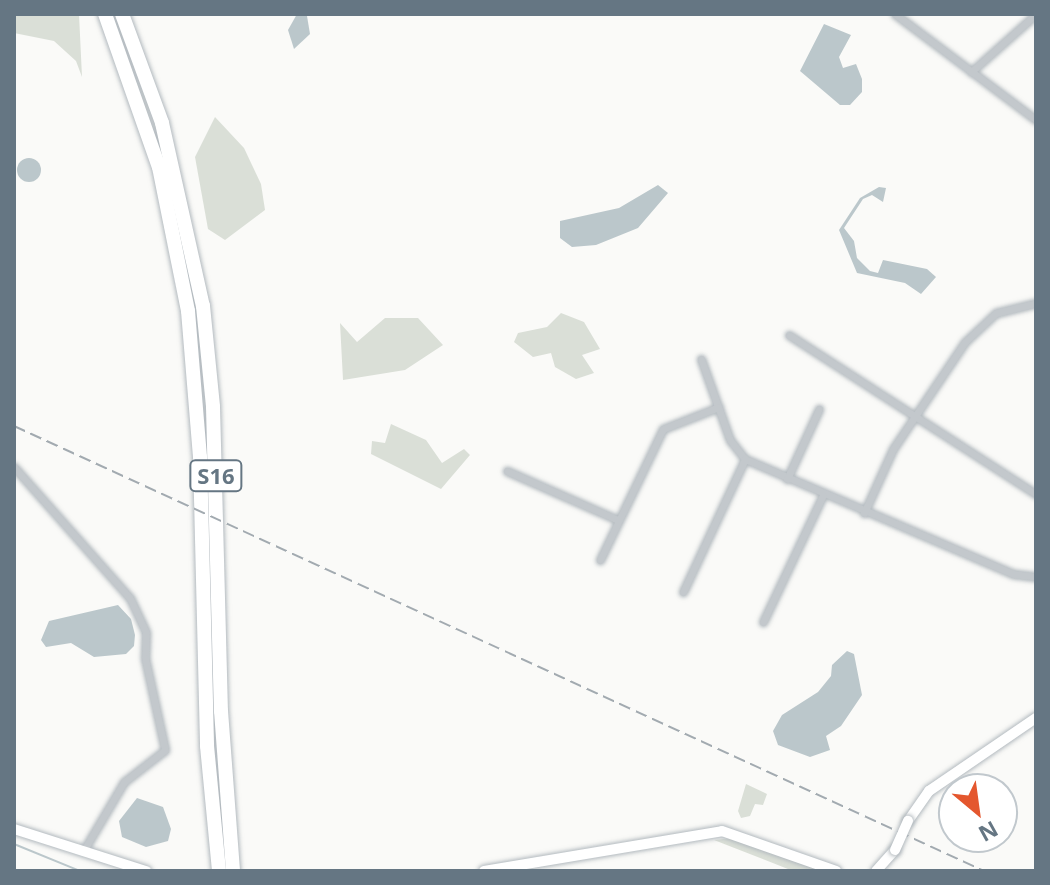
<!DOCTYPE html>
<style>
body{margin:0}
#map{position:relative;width:1050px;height:885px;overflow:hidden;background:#fafaf8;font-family:"Open Sans",sans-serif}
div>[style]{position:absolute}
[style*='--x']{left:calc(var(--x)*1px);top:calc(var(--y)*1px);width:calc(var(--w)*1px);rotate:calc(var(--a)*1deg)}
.green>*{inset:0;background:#dadfd7}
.water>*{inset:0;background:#bbc7cb}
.round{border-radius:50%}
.stream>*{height:2px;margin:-1px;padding:0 1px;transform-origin:1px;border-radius:1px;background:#bbc7cb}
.roads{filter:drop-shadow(0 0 2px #b3babf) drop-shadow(0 0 2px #b3babf)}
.street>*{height:7px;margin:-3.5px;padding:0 3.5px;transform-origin:3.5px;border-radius:3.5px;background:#c3c8cc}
.secondary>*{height:10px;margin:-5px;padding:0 5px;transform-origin:5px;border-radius:5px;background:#fff}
.highway>*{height:14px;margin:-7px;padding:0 7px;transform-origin:7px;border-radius:7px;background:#fff}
.rail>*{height:2px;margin-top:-1px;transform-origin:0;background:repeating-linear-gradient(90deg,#a2aab0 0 12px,transparent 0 18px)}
.bridges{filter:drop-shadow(0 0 2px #b3babf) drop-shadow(0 0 2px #b3babf)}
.secondary-bridge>*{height:10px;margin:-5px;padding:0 5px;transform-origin:5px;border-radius:5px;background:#fff}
span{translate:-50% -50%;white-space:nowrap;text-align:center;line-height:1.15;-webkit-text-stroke:8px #fff;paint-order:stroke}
.shield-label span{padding:2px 6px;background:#fff;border:2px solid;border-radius:6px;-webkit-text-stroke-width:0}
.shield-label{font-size:22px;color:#657683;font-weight:700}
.frame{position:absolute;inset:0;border:16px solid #657683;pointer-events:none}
.north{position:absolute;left:938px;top:773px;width:80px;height:80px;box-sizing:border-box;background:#fff;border:2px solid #c1c8cd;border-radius:50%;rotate:151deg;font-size:22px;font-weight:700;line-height:32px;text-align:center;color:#657683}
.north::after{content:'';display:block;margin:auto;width:28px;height:36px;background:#e4572e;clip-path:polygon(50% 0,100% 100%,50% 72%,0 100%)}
</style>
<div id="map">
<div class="green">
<i style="clip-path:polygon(14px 14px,79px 14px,82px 77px,76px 61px,54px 41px,14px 33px)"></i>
<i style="clip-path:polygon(215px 117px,244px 148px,261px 184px,265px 210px,225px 240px,208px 229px,195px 157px)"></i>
<i style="clip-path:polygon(561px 313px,584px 322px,600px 349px,582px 355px,594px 373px,576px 379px,555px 367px,551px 353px,533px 357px,514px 342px,518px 333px,547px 327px)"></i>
<i style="clip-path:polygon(385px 318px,418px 318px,443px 345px,405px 370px,343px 380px,340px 323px,357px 342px)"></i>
<i style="clip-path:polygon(391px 424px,426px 440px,442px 463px,464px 449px,470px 455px,441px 489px,371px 454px,372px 441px,385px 443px)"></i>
<i style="clip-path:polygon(746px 784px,767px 794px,763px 805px,755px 804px,750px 816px,741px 818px,738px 811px)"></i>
<i style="clip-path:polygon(732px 838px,824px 871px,793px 871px,714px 840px)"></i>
</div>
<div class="water">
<i style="clip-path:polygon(297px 14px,307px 16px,310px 34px,294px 49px,288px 30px)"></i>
<i style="clip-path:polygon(824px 24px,851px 35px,839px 57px,843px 68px,856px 64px,862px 79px,862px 92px,850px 105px,840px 105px,800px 71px)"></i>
<i class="round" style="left:17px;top:158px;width:24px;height:24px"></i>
<i style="clip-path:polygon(658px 185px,668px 193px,638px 228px,596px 245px,572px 247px,560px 238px,560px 221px,619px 208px)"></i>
<i style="clip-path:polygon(879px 187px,886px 188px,883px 202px,872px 195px,863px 199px,844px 228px,854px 241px,857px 258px,870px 271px,878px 273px,883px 260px,927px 269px,936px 277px,921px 294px,905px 283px,857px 273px,839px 230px,860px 198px)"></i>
<i style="clip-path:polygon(118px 605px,131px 619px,135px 635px,134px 646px,126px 654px,94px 657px,71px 643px,46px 647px,41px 640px,49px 621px)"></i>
<i style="clip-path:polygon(847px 651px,854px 654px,862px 695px,841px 726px,826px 736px,830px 750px,810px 757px,778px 745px,773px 731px,782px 715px,818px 692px,831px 676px,832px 665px)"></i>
<i style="clip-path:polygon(137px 798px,163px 807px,171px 829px,168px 841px,146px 847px,122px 837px,119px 821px)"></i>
</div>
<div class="stream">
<i style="--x:14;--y:844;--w:71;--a:22.2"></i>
</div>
<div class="roads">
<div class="street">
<i style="--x:895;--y:14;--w:176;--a:36.9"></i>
<i style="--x:971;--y:72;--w:87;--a:-41.7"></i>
<i style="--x:789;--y:335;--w:294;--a:32.8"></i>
<i style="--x:701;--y:359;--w:86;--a:70.3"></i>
<i style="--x:730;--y:440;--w:24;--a:52"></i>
<i style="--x:745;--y:459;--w:292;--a:23.2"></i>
<i style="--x:1013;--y:574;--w:23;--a:7"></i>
<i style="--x:14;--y:467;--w:175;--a:48.5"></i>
<i style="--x:130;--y:598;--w:38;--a:65"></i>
<i style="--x:146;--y:633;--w:25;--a:92"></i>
<i style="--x:145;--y:658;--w:94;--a:77.7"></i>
<i style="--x:165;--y:750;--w:52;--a:142"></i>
<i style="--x:124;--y:782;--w:79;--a:120.5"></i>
<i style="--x:507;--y:471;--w:121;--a:23.8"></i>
<i style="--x:787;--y:479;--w:77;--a:-65.4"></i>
<i style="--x:864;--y:513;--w:70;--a:-65.6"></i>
<i style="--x:893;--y:449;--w:129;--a:-56.1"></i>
<i style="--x:965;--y:342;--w:42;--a:-43.1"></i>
<i style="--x:996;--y:313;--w:41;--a:-14"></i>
<i style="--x:600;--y:560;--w:145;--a:-64.3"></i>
<i style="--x:663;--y:429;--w:60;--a:-21.4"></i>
<i style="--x:683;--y:592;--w:147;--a:-65"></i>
<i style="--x:763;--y:622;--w:140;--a:-64.7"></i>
</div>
<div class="secondary">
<i style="--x:908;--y:821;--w:37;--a:-55"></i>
<i style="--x:929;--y:791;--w:130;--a:-34.3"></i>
<i style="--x:14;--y:829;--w:139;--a:17.7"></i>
<i style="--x:484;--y:871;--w:241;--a:-9.5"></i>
<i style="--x:722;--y:831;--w:121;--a:19.3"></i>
<i style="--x:876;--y:871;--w:28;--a:-48"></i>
</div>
<div class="highway">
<i style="--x:105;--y:14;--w:162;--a:70.6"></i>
<i style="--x:159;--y:167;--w:147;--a:78.6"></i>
<i style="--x:188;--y:311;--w:146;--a:85.3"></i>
<i style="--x:200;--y:457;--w:289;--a:88.6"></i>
<i style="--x:207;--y:746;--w:126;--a:84.5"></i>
<i style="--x:122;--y:14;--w:116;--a:69.8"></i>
<i style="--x:162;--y:123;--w:188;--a:77.4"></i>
<i style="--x:203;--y:306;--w:101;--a:84.3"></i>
<i style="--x:213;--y:407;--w:304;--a:88.5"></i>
<i style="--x:221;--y:711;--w:160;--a:85.7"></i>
</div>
</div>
<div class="rail">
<i style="--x:14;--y:426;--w:1067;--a:24.64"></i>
</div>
<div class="bridges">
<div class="secondary-bridge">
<i style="--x:895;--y:850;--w:32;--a:-66"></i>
</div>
</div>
<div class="shield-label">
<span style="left:216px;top:476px">S16</span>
</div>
<div class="frame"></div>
<div class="north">N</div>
</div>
